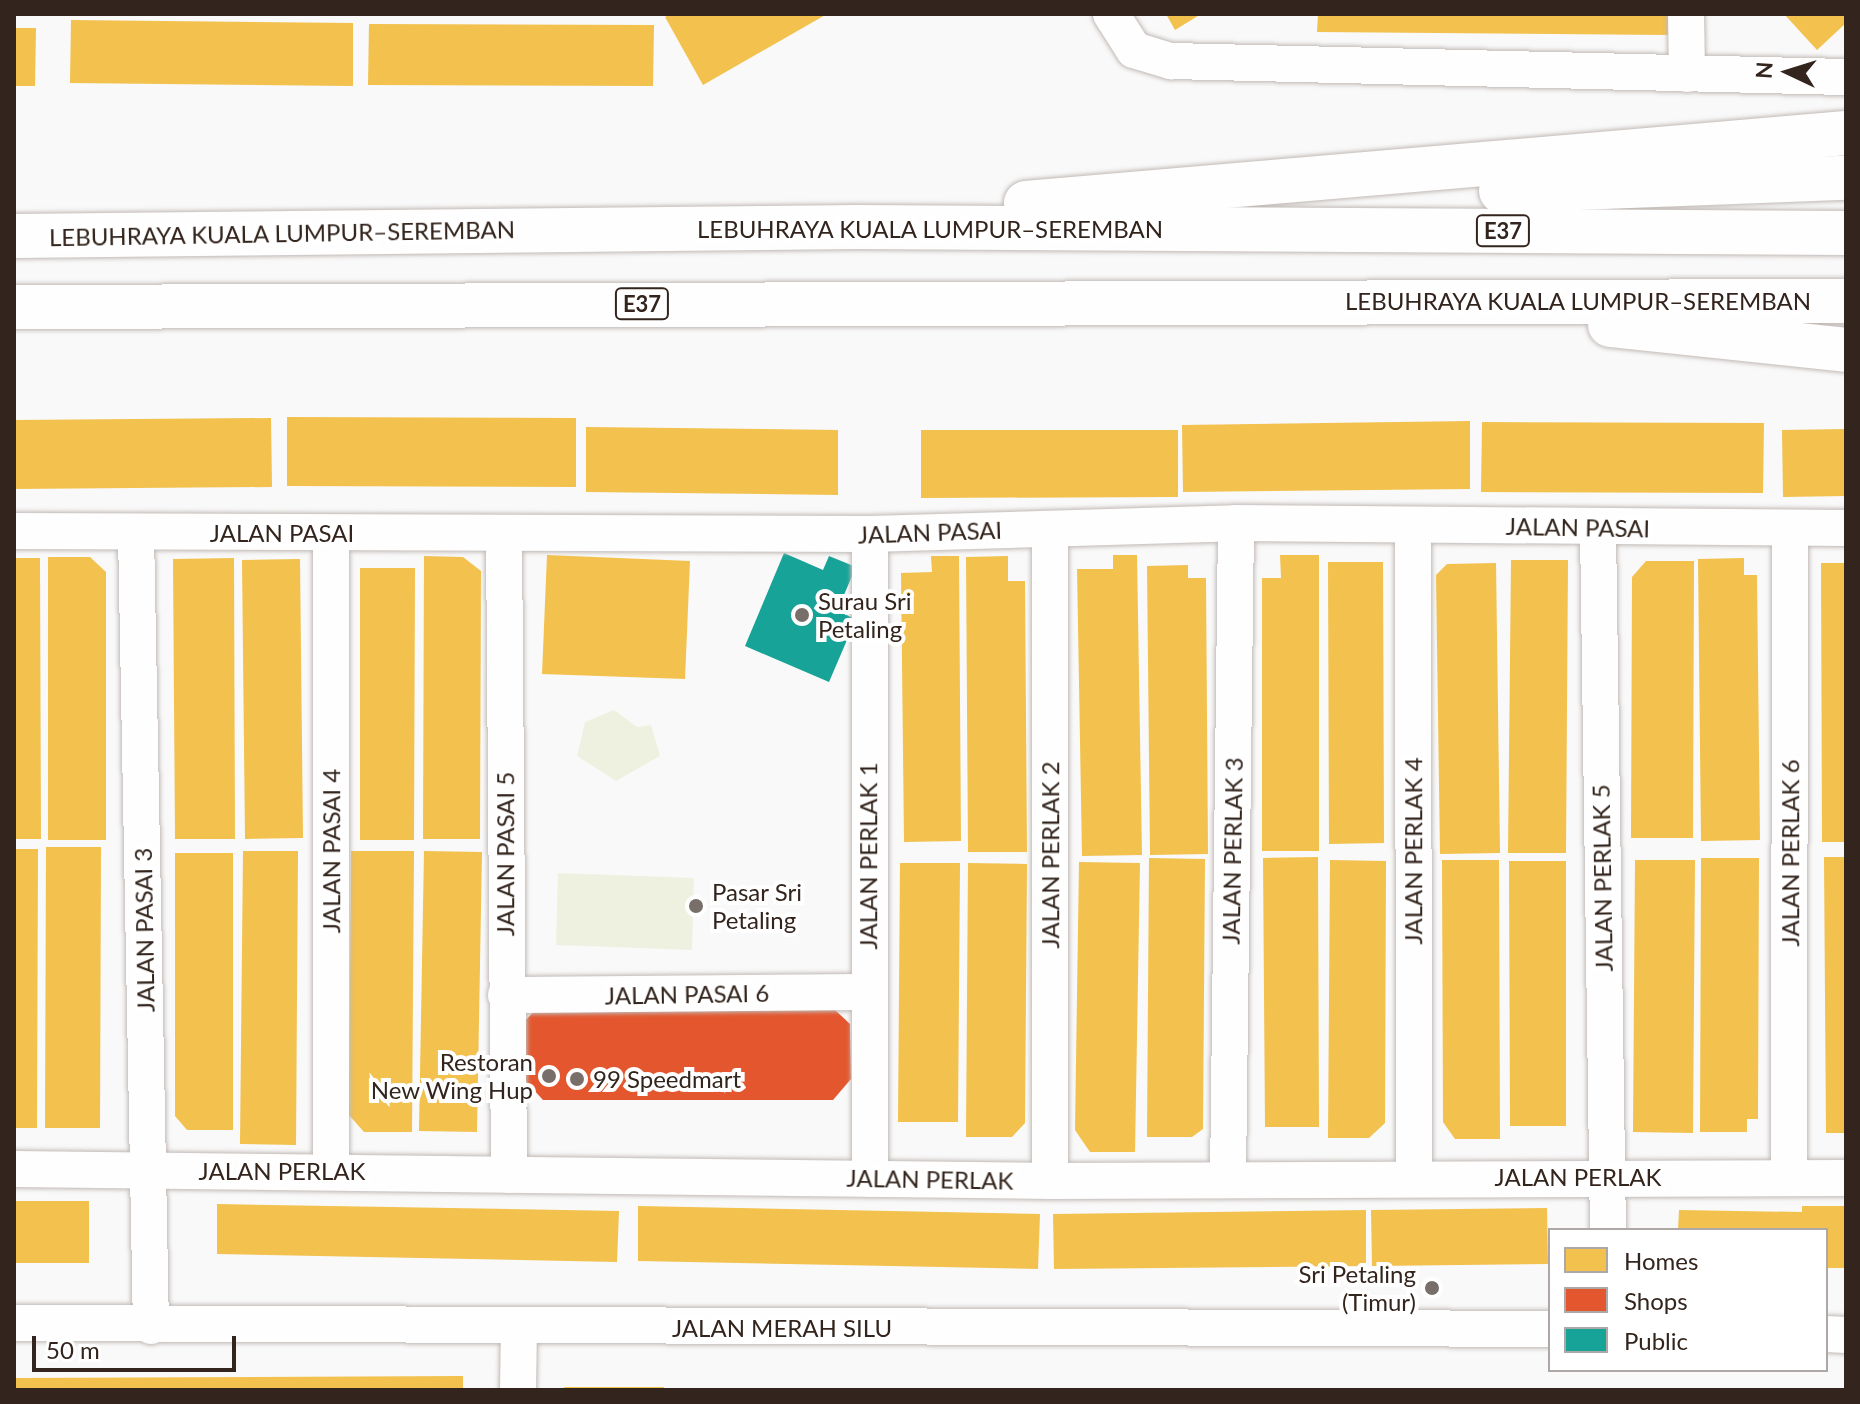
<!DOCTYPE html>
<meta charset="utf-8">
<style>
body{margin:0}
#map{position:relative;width:1860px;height:1404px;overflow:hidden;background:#f9f9f9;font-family:Lato,sans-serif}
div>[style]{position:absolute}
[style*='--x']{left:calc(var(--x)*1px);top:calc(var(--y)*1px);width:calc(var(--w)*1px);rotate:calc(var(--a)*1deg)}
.green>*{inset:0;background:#eff1e0}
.homes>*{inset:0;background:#f2c14e}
.shops>*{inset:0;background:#e4572e}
.public>*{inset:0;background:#17a398}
.roads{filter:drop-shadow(0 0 2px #c1bab6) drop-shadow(0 0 2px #c1bab6)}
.minor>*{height:36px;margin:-18px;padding:0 18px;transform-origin:18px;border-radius:18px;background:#fefefe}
.highway>*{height:44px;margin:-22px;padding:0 22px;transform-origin:22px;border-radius:22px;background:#fefefe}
.dots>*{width:22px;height:22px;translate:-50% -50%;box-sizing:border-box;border:4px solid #fff;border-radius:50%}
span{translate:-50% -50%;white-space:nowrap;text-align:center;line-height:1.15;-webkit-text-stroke:8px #fff;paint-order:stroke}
.shield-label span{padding:2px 6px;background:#fff;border:2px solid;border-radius:6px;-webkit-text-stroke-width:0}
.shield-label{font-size:22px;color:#33251d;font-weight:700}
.street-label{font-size:24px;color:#33251d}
.poi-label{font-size:24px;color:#33251d}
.left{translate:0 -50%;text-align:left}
.right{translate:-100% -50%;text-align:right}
.frame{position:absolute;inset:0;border:16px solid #33251d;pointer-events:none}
.legend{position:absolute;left:1548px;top:1228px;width:280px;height:144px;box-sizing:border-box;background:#fff;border:2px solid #ada8a5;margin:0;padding:10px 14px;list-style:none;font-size:24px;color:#33251d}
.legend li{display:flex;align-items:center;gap:16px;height:40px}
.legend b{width:40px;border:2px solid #ada8a5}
.north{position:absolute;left:1748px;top:32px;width:80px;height:80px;-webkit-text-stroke:6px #fff;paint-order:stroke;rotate:274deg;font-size:22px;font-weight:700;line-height:32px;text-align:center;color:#33251d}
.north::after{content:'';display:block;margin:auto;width:28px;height:36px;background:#33251d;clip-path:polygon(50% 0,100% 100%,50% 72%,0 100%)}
.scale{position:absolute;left:32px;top:1336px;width:204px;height:36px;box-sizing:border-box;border:4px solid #33251d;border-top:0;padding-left:10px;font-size:24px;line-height:28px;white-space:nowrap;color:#33251d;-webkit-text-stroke:6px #fff;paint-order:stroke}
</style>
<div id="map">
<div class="green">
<i style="clip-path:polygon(614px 710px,637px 727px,651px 725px,660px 756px,616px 781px,577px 756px,585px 722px)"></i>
<i style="clip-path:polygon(558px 873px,694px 878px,692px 950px,556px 945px)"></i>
</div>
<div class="homes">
<i style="clip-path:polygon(670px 14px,827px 14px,703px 85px,665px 17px)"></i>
<i style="clip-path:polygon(1166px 14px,1201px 14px,1175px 30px)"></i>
<i style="clip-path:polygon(1318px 14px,1668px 14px,1668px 35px,1317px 32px)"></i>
<i style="clip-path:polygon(1784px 14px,1846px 14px,1846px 23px,1817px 50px)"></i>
<i style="clip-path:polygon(71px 20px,353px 23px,353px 86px,70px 83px)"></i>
<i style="clip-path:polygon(369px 24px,654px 25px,653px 86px,368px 85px)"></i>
<i style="clip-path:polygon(14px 28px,36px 28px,35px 86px,14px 86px)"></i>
<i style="clip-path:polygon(287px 417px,576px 418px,576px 487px,287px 486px)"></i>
<i style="clip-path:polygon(271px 418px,272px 487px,14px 489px,14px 420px)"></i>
<i style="clip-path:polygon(1470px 421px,1470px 489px,1183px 492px,1182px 425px)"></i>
<i style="clip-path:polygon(1482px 422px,1764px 423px,1763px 493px,1481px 492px)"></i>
<i style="clip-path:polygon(586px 427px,838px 430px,838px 495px,586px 492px)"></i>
<i style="clip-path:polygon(1846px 429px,1846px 496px,1783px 497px,1782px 430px)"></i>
<i style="clip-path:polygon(921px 430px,1178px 430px,1178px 497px,921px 498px)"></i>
<i style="clip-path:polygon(547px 555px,690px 561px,685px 679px,542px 674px)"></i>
<i style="clip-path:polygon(1113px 555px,1137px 555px,1142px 855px,1082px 856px,1077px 569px,1113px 569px)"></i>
<i style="clip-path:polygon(1280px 555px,1319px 555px,1319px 851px,1262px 851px,1262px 578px,1281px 578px)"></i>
<i style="clip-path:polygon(424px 556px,463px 557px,481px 571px,480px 839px,423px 839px)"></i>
<i style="clip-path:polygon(931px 556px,959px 556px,961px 841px,904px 842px,901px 573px,932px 572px)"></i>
<i style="clip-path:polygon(1008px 556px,1008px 581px,1025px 581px,1027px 852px,968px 852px,966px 557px)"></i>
<i style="clip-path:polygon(48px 557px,90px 557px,106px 572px,106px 840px,48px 840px)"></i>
<i style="clip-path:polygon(14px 558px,40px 558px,41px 839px,14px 839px)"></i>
<i style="clip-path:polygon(234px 558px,235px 839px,175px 839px,173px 559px)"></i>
<i style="clip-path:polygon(1744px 558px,1744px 575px,1757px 575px,1760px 840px,1701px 841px,1698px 559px)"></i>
<i style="clip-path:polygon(300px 559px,303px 838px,245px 839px,242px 560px)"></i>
<i style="clip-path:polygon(1511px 560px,1568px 560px,1566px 853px,1508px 853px)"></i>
<i style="clip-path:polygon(1646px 561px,1694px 561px,1693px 838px,1631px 838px,1632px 577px)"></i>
<i style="clip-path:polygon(1328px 562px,1383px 562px,1384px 843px,1329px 844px)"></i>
<i style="clip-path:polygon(1496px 563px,1500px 853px,1440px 854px,1436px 575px,1447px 564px)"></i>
<i style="clip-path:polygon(1821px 563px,1846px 563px,1846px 842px,1822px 842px)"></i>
<i style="clip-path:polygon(1188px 565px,1188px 578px,1206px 578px,1208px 854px,1150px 855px,1147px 566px)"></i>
<i style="clip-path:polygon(360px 568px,415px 568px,414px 840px,360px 840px)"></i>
<i style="clip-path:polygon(46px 847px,101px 847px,100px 1128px,45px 1128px)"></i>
<i style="clip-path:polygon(14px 849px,38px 849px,37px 1128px,14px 1128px)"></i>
<i style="clip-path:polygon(243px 851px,298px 851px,296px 1145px,240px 1144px)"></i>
<i style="clip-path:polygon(351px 851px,414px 851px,412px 1132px,364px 1132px,349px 1115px)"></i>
<i style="clip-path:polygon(424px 851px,482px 852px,477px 1132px,419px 1131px)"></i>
<i style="clip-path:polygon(175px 853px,233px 853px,233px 1130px,187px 1130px,175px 1116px)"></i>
<i style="clip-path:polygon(1318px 857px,1319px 1127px,1265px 1127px,1263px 858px)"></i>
<i style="clip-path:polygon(1824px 857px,1846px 857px,1846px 1133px,1826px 1133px)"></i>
<i style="clip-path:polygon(1149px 858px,1205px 859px,1203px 1129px,1192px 1137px,1147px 1137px)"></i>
<i style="clip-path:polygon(1701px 858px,1759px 858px,1758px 1119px,1747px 1119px,1747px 1132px,1700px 1132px)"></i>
<i style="clip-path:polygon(1330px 860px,1386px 861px,1385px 1123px,1369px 1138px,1328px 1138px)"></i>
<i style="clip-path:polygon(1442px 860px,1499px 860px,1500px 1139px,1455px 1139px,1443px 1122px)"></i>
<i style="clip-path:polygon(1635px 860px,1695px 860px,1693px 1133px,1633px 1132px)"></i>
<i style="clip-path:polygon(1509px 861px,1566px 861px,1566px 1126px,1510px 1126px)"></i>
<i style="clip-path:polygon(1079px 862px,1140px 863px,1135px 1152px,1090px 1152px,1075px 1130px)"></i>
<i style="clip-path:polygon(900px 863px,960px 863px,958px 1122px,898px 1122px)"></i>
<i style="clip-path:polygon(968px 863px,1027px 864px,1025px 1123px,1012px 1137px,966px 1137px)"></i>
<i style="clip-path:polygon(14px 1201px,89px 1201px,89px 1263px,14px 1263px)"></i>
<i style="clip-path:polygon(217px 1204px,619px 1211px,617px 1262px,217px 1254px)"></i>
<i style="clip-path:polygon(638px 1206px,1040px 1214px,1038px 1269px,638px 1261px)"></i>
<i style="clip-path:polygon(1802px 1206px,1846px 1206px,1846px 1268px,1826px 1268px,1826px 1230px,1678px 1230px,1679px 1210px,1802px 1212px)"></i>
<i style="clip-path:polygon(1547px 1208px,1548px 1264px,1372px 1266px,1371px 1210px)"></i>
<i style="clip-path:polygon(1366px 1210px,1366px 1266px,1054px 1269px,1053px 1214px)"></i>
<i style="clip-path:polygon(463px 1376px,463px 1390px,14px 1390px,14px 1378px)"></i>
<i style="clip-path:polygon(564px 1387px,664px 1387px,664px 1390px,564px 1390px)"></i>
</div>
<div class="shops">
<i style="clip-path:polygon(538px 1007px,834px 1009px,850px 1024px,851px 1079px,833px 1100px,543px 1100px,523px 1078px,522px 1024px)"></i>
</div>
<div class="public">
<i style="clip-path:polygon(784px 553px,823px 570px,829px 556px,856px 567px,837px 611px,856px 619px,829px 682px,745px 646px)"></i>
</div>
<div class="roads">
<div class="minor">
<i style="--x:1111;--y:14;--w:43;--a:57.4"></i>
<i style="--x:1134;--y:50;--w:39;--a:17"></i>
<i style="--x:1171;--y:61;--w:675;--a:1.36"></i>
<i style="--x:1686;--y:14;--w:60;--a:89"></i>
<i style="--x:1413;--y:525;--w:652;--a:89.91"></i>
<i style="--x:1598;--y:527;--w:703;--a:89.19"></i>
<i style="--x:1050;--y:529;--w:652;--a:90"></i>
<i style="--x:14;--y:531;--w:856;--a:0.2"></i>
<i style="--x:870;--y:534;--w:366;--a:-1.7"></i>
<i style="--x:1236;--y:523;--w:610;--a:0.47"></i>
<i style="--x:136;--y:533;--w:793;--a:88.92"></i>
<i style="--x:331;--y:533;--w:636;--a:90"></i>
<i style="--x:504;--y:534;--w:641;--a:89.55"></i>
<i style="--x:870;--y:534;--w:645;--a:90"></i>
<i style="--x:506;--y:995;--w:362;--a:-0.5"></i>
<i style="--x:14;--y:1169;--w:1036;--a:0.66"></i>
<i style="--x:1050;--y:1181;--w:796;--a:-0.22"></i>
<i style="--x:1789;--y:1176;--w:647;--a:-89.91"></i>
<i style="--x:1228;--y:1179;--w:656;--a:-89.3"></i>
<i style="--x:14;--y:1323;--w:1536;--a:0.22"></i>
<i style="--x:1826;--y:1334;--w:20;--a:3"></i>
<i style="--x:518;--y:1390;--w:63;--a:-89.1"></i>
</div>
<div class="highway">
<i style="--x:1501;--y:191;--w:345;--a:-2.2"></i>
<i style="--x:1026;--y:203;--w:823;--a:-4.88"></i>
<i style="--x:14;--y:236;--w:844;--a:-0.61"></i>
<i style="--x:858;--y:227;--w:988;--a:0.35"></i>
<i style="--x:14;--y:307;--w:1832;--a:-0.19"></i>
<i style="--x:1610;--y:325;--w:237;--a:6"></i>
</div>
</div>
<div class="dots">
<i style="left:802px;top:615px;background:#786f6a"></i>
<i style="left:696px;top:906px;background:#786f6a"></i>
<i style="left:549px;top:1076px;background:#786f6a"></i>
<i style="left:577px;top:1079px;background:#786f6a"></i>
<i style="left:1432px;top:1288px;background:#786f6a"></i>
</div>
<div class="shield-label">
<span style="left:1503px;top:231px">E37</span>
<span style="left:642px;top:304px">E37</span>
</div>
<div class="street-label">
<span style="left:930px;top:229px">LEBUHRAYA KUALA LUMPUR–SEREMBAN</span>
<span style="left:282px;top:233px;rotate:-1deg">LEBUHRAYA KUALA LUMPUR–SEREMBAN</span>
<span style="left:1578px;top:301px">LEBUHRAYA KUALA LUMPUR–SEREMBAN</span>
<span style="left:1578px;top:527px;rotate:1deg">JALAN PASAI</span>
<span style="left:930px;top:532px;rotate:-2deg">JALAN PASAI</span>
<span style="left:282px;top:533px">JALAN PASAI</span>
<span style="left:331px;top:851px;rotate:-90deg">JALAN PASAI 4</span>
<span style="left:1232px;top:851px;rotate:-89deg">JALAN PERLAK 3</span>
<span style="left:1413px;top:851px;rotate:-90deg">JALAN PERLAK 4</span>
<span style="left:1790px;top:853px;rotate:-90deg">JALAN PERLAK 6</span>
<span style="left:505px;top:854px;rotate:-90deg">JALAN PASAI 5</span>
<span style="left:1050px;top:855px;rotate:-90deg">JALAN PERLAK 2</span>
<span style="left:868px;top:856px;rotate:-90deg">JALAN PERLAK 1</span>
<span style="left:1602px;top:878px;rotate:-91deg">JALAN PERLAK 5</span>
<span style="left:144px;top:930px;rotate:-91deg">JALAN PASAI 3</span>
<span style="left:687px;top:994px;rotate:-1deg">JALAN PASAI 6</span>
<span style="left:282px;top:1171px">JALAN PERLAK</span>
<span style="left:1578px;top:1177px">JALAN PERLAK</span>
<span style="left:930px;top:1179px;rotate:1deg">JALAN PERLAK</span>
<span style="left:782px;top:1328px">JALAN MERAH SILU</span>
</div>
<div class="poi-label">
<span class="left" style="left:818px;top:615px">Surau Sri<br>Petaling</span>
<span class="left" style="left:712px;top:906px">Pasar Sri<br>Petaling</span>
<span class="right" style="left:533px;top:1076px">Restoran<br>New Wing Hup</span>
<span class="left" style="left:593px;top:1079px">99 Speedmart</span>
<span class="right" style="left:1416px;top:1288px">Sri Petaling<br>(Timur)</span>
</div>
<div class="frame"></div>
<ul class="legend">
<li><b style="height:22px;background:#f2c14e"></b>Homes</li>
<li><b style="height:22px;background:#e4572e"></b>Shops</li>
<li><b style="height:22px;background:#17a398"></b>Public</li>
</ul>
<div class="north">N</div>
<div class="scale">50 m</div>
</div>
